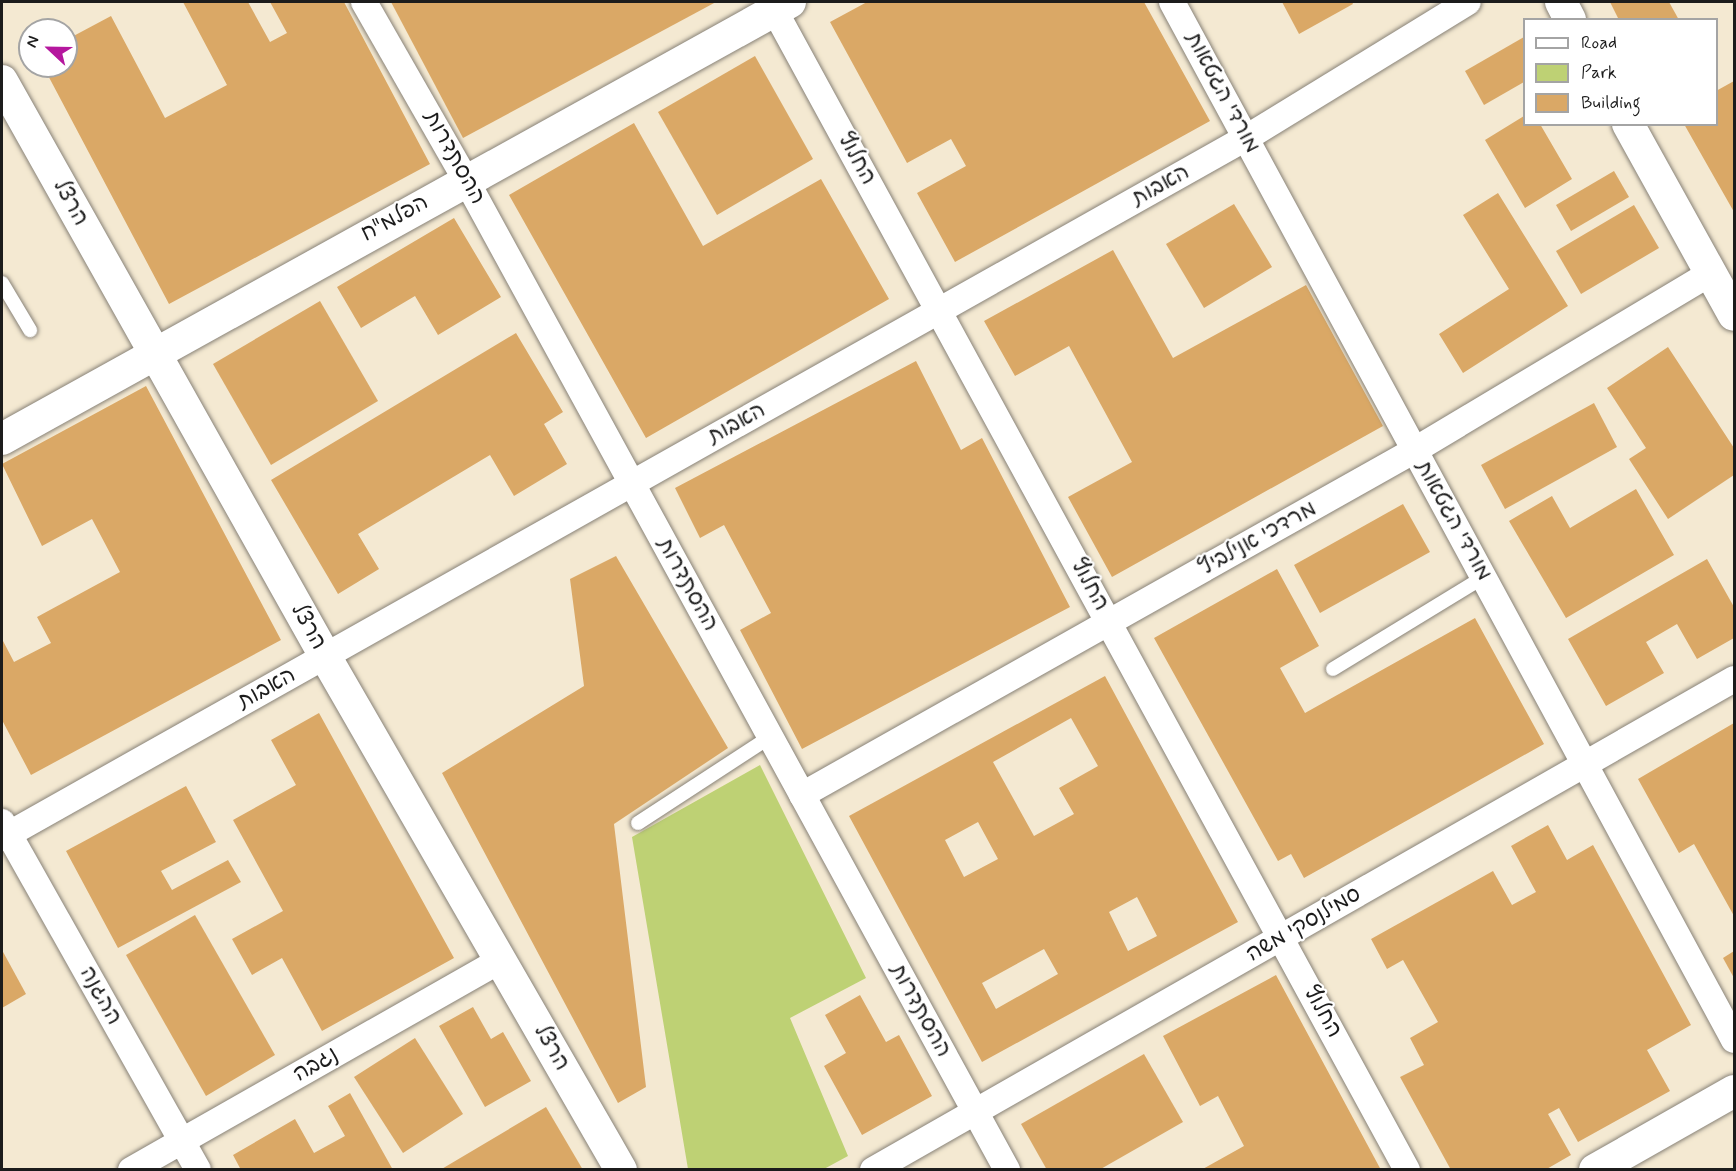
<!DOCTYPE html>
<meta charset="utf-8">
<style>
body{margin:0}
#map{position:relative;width:1736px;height:1171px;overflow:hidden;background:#f4e9d2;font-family:Mynerve,"Playpen Sans Hebrew",sans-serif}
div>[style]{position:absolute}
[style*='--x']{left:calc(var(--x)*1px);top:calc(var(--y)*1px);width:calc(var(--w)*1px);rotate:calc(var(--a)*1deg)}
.green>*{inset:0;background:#bed174}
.building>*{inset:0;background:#daa866}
.roads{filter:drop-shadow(0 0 2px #888277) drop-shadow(0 0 2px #888277)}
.service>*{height:14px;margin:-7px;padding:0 7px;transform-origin:7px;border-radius:7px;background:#fff}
.minor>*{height:26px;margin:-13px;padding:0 13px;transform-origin:13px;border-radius:13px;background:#fff}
.tertiary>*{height:32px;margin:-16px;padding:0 16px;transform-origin:16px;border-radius:16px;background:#fff}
span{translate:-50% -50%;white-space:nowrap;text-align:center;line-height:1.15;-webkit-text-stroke:4.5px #fff;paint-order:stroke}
.street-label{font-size:22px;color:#1c1c1c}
.frame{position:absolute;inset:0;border:3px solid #1c1c1c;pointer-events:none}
.legend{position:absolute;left:1523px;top:18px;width:195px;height:108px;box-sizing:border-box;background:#fff;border:2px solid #a4a4a4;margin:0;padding:8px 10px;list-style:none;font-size:18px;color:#1c1c1c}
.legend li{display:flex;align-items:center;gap:12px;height:30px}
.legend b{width:30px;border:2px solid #a4a4a4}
.north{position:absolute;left:18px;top:18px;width:60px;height:60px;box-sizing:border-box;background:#fff;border:2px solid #a4a4a4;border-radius:50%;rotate:292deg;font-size:16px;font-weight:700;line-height:24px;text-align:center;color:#1c1c1c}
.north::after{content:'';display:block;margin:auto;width:21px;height:27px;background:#b5179e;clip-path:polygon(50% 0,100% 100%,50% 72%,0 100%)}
</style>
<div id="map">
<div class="green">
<i style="clip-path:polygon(760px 765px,866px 978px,790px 1018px,848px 1156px,824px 1169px,688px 1169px,632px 837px)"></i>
</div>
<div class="building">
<i style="clip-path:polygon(183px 2px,248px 2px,270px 42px,287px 33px,270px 2px,344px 2px,430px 164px,169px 304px,43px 66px,66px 66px,66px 40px,111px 16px,165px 118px,227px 85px)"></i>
<i style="clip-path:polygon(391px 2px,716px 2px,463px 138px)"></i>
<i style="clip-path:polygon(867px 2px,1144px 2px,1210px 121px,955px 262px,917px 193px,966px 166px,951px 139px,907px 163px,830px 22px)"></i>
<i style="clip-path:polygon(1282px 2px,1352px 2px,1353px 4px,1299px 34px)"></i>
<i style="clip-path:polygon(1610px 2px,1669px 2px,1679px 20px,1619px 20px)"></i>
<i style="clip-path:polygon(1524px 37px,1524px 82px,1484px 105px,1465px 71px)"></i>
<i style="clip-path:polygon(755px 56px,813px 159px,717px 215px,658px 112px)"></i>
<i style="clip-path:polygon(1734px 81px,1734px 212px,1684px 124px,1716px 124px,1716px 91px)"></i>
<i style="clip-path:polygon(1524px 116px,1524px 124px,1540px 124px,1572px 179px,1525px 208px,1485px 140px)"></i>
<i style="clip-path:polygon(634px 123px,703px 246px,821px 179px,889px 299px,646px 438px,509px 195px)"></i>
<i style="clip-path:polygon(1614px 171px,1629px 197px,1571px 231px,1556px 205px)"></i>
<i style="clip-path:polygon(1498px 193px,1568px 306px,1463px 373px,1439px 334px,1509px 289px,1463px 215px)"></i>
<i style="clip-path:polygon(1234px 204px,1272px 267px,1204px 308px,1166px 244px)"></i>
<i style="clip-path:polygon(1634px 205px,1659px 248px,1581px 294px,1556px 251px)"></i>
<i style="clip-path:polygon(454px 218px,501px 297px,438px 335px,415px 296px,361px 328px,337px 287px)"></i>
<i style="clip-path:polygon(1113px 250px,1173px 358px,1306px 285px,1383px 426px,1112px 577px,1068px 497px,1132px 462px,1069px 346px,1015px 376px,984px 321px)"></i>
<i style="clip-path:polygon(320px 301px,378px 401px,271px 465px,213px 364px)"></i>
<i style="clip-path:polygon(516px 333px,563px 412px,544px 424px,567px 464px,514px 496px,490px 455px,358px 534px,379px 569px,338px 594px,271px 480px)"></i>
<i style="clip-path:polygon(1668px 347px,1734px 448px,1734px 475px,1668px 519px,1629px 459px,1646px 448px,1607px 388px)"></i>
<i style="clip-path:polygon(916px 361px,961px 450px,982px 438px,1070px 607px,802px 749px,740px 630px,771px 613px,724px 525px,700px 538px,675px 488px)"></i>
<i style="clip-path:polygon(146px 386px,281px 640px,31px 775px,2px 720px,2px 639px,14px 662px,51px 643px,37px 617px,120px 572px,92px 519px,42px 546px,2px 464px)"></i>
<i style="clip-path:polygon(1594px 403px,1617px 447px,1505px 509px,1481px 465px)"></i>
<i style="clip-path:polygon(1636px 489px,1674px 555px,1566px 618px,1509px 521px,1552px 496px,1570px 528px)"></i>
<i style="clip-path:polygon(1403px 504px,1430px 552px,1320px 613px,1294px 565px)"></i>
<i style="clip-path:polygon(616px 556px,728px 748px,614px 824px,646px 1087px,618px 1103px,442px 773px,584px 686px,570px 579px)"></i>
<i style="clip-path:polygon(1707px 559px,1734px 607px,1734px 638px,1697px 659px,1677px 624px,1646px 642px,1664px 673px,1606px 706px,1568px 639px)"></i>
<i style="clip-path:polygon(1277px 569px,1319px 646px,1280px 668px,1305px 713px,1475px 618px,1544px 744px,1304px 878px,1291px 854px,1278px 861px,1154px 638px)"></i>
<i style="clip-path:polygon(evenodd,1105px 676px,1238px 922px,982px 1062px,849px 816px,1105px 676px,1071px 718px,1098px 766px,1059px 788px,1074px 814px,1034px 836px,993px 762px,1071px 718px,1105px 676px,978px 822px,998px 859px,964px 877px,945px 840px,978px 822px,1105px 676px,1137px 897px,1157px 936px,1128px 951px,1109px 912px,1137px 897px,1105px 676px,1044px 949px,1058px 974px,996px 1009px,982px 983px,1044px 949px)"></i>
<i style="clip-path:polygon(319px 713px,454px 958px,322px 1031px,282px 958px,252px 975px,232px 939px,283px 911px,233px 820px,296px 785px,271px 740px)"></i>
<i style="clip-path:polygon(1734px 723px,1734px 916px,1694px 844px,1679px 853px,1638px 779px)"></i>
<i style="clip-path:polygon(186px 786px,216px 842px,161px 871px,172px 890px,228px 860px,241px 882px,118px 948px,66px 851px)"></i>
<i style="clip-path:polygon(1548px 825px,1567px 860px,1593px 845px,1691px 1025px,1647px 1050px,1670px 1091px,1578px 1142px,1559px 1108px,1548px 1114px,1571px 1155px,1545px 1170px,1451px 1170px,1400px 1077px,1424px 1065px,1410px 1038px,1438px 1022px,1403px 960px,1387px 969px,1371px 939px,1493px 871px,1512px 905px,1536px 892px,1511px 846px)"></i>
<i style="clip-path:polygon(195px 915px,275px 1055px,206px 1096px,126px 955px)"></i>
<i style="clip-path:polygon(2px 950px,26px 994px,2px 1008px)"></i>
<i style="clip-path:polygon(1734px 951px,1734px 978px,1723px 958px)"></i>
<i style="clip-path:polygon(1276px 975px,1381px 1170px,1201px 1170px,1244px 1146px,1218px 1096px,1200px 1106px,1163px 1036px)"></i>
<i style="clip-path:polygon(860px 995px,886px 1042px,899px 1035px,932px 1096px,862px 1135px,824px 1066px,846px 1053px,825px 1015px)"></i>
<i style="clip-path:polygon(473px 1007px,491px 1039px,503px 1032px,531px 1081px,485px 1107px,439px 1026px)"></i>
<i style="clip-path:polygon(415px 1038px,463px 1114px,403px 1153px,354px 1077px)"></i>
<i style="clip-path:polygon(1144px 1054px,1183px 1122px,1099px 1170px,1047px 1170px,1021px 1124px)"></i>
<i style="clip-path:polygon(350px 1093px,393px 1170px,241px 1170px,233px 1155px,295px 1119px,314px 1153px,345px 1136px,328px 1106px)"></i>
<i style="clip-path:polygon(546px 1107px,583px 1170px,440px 1170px)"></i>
</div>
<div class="roads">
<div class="service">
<i style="--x:2;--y:283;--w:55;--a:59.2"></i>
<i style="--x:1333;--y:669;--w:177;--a:-31.4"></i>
<i style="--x:638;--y:823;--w:158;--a:-33.1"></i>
</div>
<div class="minor">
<i style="--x:364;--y:2;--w:205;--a:60.2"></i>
<i style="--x:466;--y:180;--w:1128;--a:61.34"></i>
<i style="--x:770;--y:2;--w:1330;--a:61.39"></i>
<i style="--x:1172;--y:2;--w:1180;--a:61.57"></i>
<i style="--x:802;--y:795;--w:703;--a:-29.37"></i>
<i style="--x:1415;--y:450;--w:343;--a:-30.9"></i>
<i style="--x:2;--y:822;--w:399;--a:60.6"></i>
<i style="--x:2;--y:838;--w:1427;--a:-29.37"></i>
<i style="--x:1246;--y:138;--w:260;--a:-31.5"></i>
<i style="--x:131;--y:1170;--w:425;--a:-29.6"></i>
<i style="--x:873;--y:1170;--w:991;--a:-29.69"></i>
</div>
<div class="tertiary">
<i style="--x:1561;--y:2;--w:20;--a:63"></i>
<i style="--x:2;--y:81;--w:660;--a:60.68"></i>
<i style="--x:325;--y:656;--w:593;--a:60.06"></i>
<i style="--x:1628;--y:124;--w:218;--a:61"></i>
<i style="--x:2;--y:439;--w:901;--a:-29.01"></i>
<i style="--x:1595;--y:1170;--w:160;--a:-29.6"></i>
</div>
</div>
<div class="street-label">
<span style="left:1222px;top:93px;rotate:62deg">מורדי הגטאות</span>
<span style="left:454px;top:158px;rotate:61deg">ההסתדרות</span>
<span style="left:856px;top:159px;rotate:61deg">החלוץ</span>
<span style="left:1161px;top:186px;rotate:-29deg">האבות</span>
<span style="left:70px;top:203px;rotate:61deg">הרצל</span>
<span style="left:395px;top:219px;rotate:-29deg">הפלמ"ח</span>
<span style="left:737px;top:424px;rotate:-29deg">האבות</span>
<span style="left:1453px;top:521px;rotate:61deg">מורדי הגטאות</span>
<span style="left:1258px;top:539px;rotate:-29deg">מרדכי אנילביץ</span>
<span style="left:687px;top:585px;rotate:61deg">ההסתדרות</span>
<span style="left:1089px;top:585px;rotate:61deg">החלוץ</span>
<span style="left:308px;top:627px;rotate:61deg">הרצל</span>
<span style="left:267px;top:689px;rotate:-29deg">האבות</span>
<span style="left:1304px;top:925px;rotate:-30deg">סמילנסקי משה</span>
<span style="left:100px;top:996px;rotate:61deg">ההגנה</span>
<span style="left:920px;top:1011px;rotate:61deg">ההסתדרות</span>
<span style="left:1322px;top:1012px;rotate:61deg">החלוץ</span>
<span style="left:551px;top:1048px;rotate:60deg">הרצל</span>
<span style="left:316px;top:1065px;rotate:-30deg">נגבה</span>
</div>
<div class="frame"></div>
<ul class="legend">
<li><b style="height:8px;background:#fff"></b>Road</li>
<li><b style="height:16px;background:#bed174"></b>Park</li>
<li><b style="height:16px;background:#daa866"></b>Building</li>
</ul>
<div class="north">N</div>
</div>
